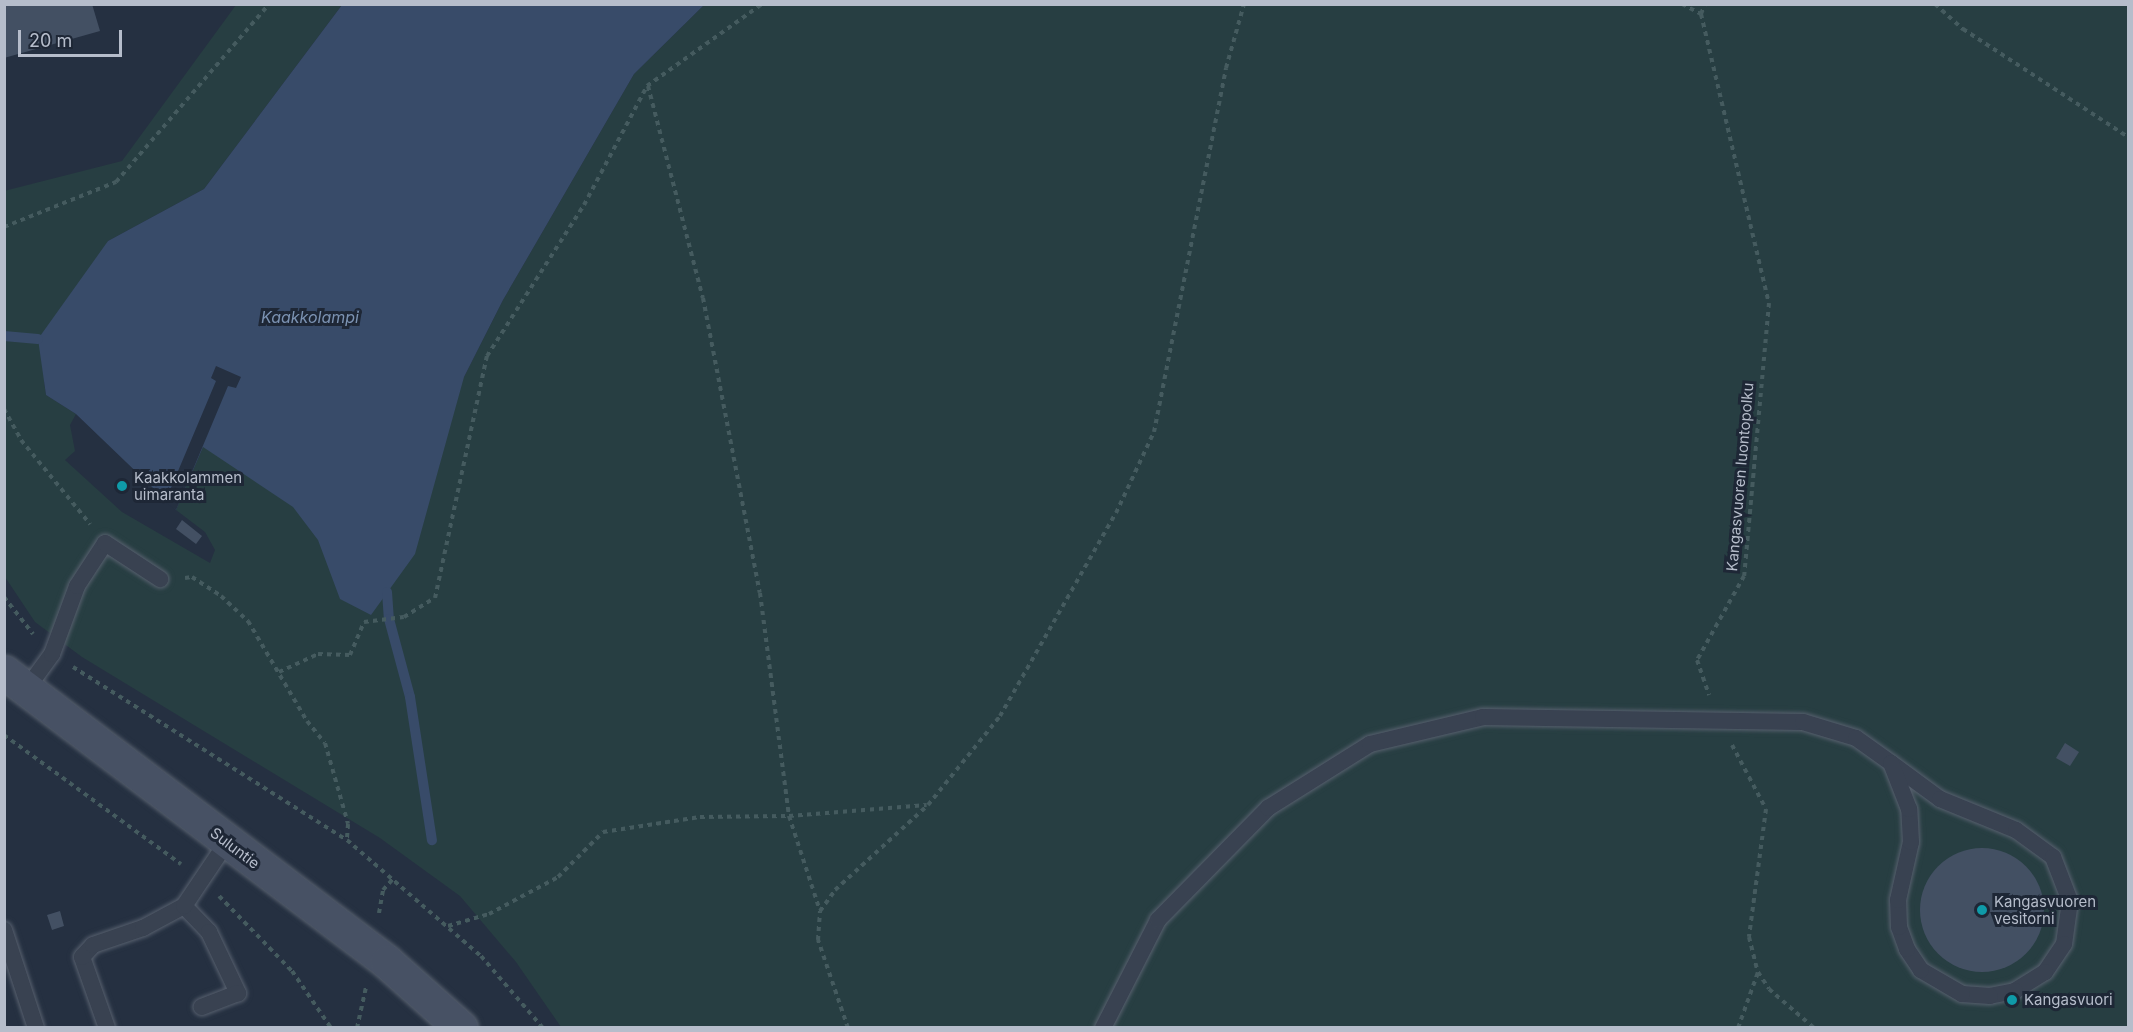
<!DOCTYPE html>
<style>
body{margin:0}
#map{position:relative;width:2133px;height:1032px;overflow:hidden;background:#253041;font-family:Inter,sans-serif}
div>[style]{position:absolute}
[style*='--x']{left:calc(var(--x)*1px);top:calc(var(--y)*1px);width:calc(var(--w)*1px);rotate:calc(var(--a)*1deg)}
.green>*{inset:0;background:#273e42}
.water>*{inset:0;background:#384b69}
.pier>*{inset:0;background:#253041}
.stream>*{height:10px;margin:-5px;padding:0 5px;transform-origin:5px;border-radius:5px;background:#384b69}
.building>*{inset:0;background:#435063}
.round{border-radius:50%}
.path>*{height:4px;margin-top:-2px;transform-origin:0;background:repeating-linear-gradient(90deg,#455b5f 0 4.5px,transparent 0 9px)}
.roads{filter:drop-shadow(0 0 2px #57606e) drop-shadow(0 0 2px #57606e)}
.lane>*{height:16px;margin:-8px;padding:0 8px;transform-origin:8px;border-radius:8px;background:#394251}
.secondary>*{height:33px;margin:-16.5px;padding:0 16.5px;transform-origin:16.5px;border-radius:16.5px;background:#475164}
.dots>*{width:16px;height:16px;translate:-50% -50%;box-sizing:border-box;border:3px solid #1e2736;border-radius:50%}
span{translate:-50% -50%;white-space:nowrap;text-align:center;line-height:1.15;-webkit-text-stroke:6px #1e2736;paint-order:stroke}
.poi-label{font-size:15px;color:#b6bdcb}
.left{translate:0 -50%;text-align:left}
.street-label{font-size:15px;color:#b6bdcb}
.water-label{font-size:16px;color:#7c93b3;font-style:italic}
.frame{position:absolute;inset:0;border:6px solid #b6bdcb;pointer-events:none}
.scale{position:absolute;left:18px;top:30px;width:104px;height:27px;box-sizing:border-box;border:3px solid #b6bdcb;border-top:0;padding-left:8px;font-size:18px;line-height:21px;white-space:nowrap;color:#b6bdcb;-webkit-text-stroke:4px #1e2736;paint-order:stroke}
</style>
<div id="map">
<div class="green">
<i style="clip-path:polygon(236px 5px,342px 5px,204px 189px,108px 241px,44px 382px,46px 395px,76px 414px,70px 425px,75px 451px,65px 460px,122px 512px,210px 563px,215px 550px,205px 532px,176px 510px,212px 426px,464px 377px,503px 300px,634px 74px,704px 5px,2128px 5px,2128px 1027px,561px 1027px,516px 962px,460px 896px,380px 838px,82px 657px,35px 622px,5px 577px,4px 191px,122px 161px)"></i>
</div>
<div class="water">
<i style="clip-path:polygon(342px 5px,704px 5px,634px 74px,503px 300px,464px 377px,415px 554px,371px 615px,340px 599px,318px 540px,293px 507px,203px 447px,176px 510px,76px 414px,46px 395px,38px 339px,108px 241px,204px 189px)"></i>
</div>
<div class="pier">
<i style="clip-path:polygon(216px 366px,241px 377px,236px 388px,228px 386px,176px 510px,165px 502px,216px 381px,211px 378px)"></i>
</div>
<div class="stream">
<i style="--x:4;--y:336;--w:34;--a:5"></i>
<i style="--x:387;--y:592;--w:27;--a:86"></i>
<i style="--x:389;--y:619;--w:81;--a:74.9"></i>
<i style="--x:410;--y:697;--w:145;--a:81.3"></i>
</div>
<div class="building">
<i style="clip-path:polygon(4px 4px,92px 4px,100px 31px,4px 58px)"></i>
<i style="clip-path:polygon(182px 520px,202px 536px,196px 544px,176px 529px)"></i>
<i style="clip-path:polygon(2065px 743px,2079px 752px,2070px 766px,2056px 758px)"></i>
<i class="round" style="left:1920px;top:848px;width:124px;height:124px"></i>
<i style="clip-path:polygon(60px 911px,64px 926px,52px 930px,47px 915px)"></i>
</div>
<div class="path">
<i style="--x:1682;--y:4;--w:21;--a:28"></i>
<i style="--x:1701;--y:14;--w:297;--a:76.8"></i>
<i style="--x:1769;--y:303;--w:274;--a:95.2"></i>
<i style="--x:1744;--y:576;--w:96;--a:119.2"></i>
<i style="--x:1697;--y:660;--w:37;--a:71"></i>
<i style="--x:1935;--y:4;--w:38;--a:42"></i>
<i style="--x:1963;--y:29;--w:197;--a:33.2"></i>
<i style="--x:1701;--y:14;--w:11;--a:-68"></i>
<i style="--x:648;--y:86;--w:219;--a:75.5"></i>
<i style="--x:703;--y:298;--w:300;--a:79.1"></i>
<i style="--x:760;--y:593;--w:225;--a:82.6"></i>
<i style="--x:789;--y:816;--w:100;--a:71.9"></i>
<i style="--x:4;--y:227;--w:121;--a:-21.9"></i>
<i style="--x:116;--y:182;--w:235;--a:-49.3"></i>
<i style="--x:4;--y:409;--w:35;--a:61"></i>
<i style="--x:21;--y:440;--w:109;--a:50.6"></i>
<i style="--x:185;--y:578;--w:7;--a:-8"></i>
<i style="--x:192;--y:577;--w:35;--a:33"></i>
<i style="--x:221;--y:596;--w:37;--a:43"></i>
<i style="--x:248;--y:621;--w:116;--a:59.5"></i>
<i style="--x:307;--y:721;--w:28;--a:51"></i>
<i style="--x:325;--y:743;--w:84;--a:74.1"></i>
<i style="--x:348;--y:824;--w:16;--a:94"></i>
<i style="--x:4;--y:597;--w:47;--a:51.9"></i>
<i style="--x:73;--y:667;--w:324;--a:32.3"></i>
<i style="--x:347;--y:840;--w:177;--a:40.9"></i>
<i style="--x:481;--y:956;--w:95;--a:49.3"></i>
<i style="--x:279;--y:672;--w:43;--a:-24.8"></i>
<i style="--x:318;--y:654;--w:32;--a:2"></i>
<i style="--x:350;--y:655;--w:36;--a:-67"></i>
<i style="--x:364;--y:622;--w:40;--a:-7.1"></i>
<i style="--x:404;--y:617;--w:36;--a:-32"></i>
<i style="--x:435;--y:598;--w:248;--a:-77.9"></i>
<i style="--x:487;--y:356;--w:179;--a:-57.3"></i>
<i style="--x:584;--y:205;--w:135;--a:-62.1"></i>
<i style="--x:647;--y:86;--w:141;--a:-35.5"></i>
<i style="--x:4;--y:735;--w:219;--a:36.1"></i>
<i style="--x:1732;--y:745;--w:72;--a:62"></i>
<i style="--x:1766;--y:809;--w:129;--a:97.6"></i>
<i style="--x:1749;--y:937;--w:36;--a:76"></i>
<i style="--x:1758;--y:972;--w:20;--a:57"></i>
<i style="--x:1769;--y:989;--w:60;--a:40.9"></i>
<i style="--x:219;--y:896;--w:105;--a:45.8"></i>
<i style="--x:292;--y:971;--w:69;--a:55.6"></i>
<i style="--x:379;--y:913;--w:23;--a:-80"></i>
<i style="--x:383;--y:890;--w:15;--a:-48"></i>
<i style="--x:448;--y:926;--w:43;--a:-16.3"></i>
<i style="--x:489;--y:914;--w:78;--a:-28.2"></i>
<i style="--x:558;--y:877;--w:64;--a:-45"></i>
<i style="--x:603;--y:832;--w:98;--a:-8.8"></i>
<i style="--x:700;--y:817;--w:89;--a:-0.6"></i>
<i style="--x:789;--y:816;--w:138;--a:-4.6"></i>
<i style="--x:357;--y:1028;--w:42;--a:-77.6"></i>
<i style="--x:848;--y:1028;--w:93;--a:-108.8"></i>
<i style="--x:818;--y:940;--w:29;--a:-86"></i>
<i style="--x:820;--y:911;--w:26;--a:-54"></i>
<i style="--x:835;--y:890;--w:126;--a:-42.4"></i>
<i style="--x:928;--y:805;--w:114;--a:-51"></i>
<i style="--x:1000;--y:716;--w:234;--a:-60.3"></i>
<i style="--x:1116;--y:513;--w:89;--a:-64.9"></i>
<i style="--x:1154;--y:432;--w:371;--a:-78.8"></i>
<i style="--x:1226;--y:68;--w:66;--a:-74.3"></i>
<i style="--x:1738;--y:1028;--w:59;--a:-70.3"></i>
</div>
<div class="roads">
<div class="lane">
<i style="--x:25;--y:691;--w:46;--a:-53.9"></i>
<i style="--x:52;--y:654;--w:72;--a:-69.8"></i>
<i style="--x:77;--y:586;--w:51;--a:-56.9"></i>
<i style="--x:105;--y:543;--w:66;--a:33.2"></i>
<i style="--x:184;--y:906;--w:36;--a:46"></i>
<i style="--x:209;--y:932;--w:68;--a:64.6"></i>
<i style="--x:238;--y:993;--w:39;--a:159"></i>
<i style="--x:4;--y:930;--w:103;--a:71.9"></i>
<i style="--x:107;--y:1028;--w:75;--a:-109.4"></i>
<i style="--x:82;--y:957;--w:16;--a:-47"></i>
<i style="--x:93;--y:945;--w:53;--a:-18.8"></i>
<i style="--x:143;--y:928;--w:47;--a:-28.2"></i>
<i style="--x:184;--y:906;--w:77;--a:-56.1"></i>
<i style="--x:1103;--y:1028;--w:121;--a:-63"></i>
<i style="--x:1158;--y:920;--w:157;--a:-45.5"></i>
<i style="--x:1268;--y:808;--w:120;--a:-32.1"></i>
<i style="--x:1370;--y:744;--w:116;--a:-13.4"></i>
<i style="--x:1483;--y:717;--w:320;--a:0.9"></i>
<i style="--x:1803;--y:722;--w:55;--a:16.8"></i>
<i style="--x:1856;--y:738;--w:43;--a:35.5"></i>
<i style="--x:1891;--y:763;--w:61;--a:36.3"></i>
<i style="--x:1940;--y:799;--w:82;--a:22.2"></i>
<i style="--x:2016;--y:830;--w:46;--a:36.1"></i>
<i style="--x:2053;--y:857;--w:47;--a:68.9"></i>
<i style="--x:2070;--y:901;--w:43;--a:97.9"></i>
<i style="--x:2064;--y:944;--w:34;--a:124"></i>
<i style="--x:2045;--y:972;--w:36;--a:148"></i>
<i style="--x:2015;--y:991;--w:25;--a:169"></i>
<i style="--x:1990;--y:996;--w:28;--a:-176"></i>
<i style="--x:1962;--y:994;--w:48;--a:-149.7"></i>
<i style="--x:1921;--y:970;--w:25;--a:-124"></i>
<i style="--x:1907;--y:949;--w:23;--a:-110"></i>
<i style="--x:1899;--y:927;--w:27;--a:-92"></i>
<i style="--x:1898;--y:900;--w:59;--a:-77.4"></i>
<i style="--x:1911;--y:842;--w:33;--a:-93"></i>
<i style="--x:1909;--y:809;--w:49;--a:-111.4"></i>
</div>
<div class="secondary">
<i style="--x:4;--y:672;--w:480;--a:37.1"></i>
<i style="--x:387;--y:962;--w:99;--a:41.7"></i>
</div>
</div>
<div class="dots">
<i style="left:122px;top:486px;background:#0f9aa8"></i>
<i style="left:1982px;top:910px;background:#0f9aa8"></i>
<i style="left:2012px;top:1000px;background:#0f9aa8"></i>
</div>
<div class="poi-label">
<span class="left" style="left:134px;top:486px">Kaakkolammen<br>uimaranta</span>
<span class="left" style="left:1994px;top:910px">Kangasvuoren<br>vesitorni</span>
<span class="left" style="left:2024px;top:1000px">Kangasvuori</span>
</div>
<div class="street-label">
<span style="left:1740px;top:477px;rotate:-85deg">Kangasvuoren luontopolku</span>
<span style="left:235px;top:848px;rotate:37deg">Suluntie</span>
</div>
<div class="water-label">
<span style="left:310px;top:317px">Kaakkolampi</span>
</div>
<div class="frame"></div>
<div class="scale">20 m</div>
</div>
